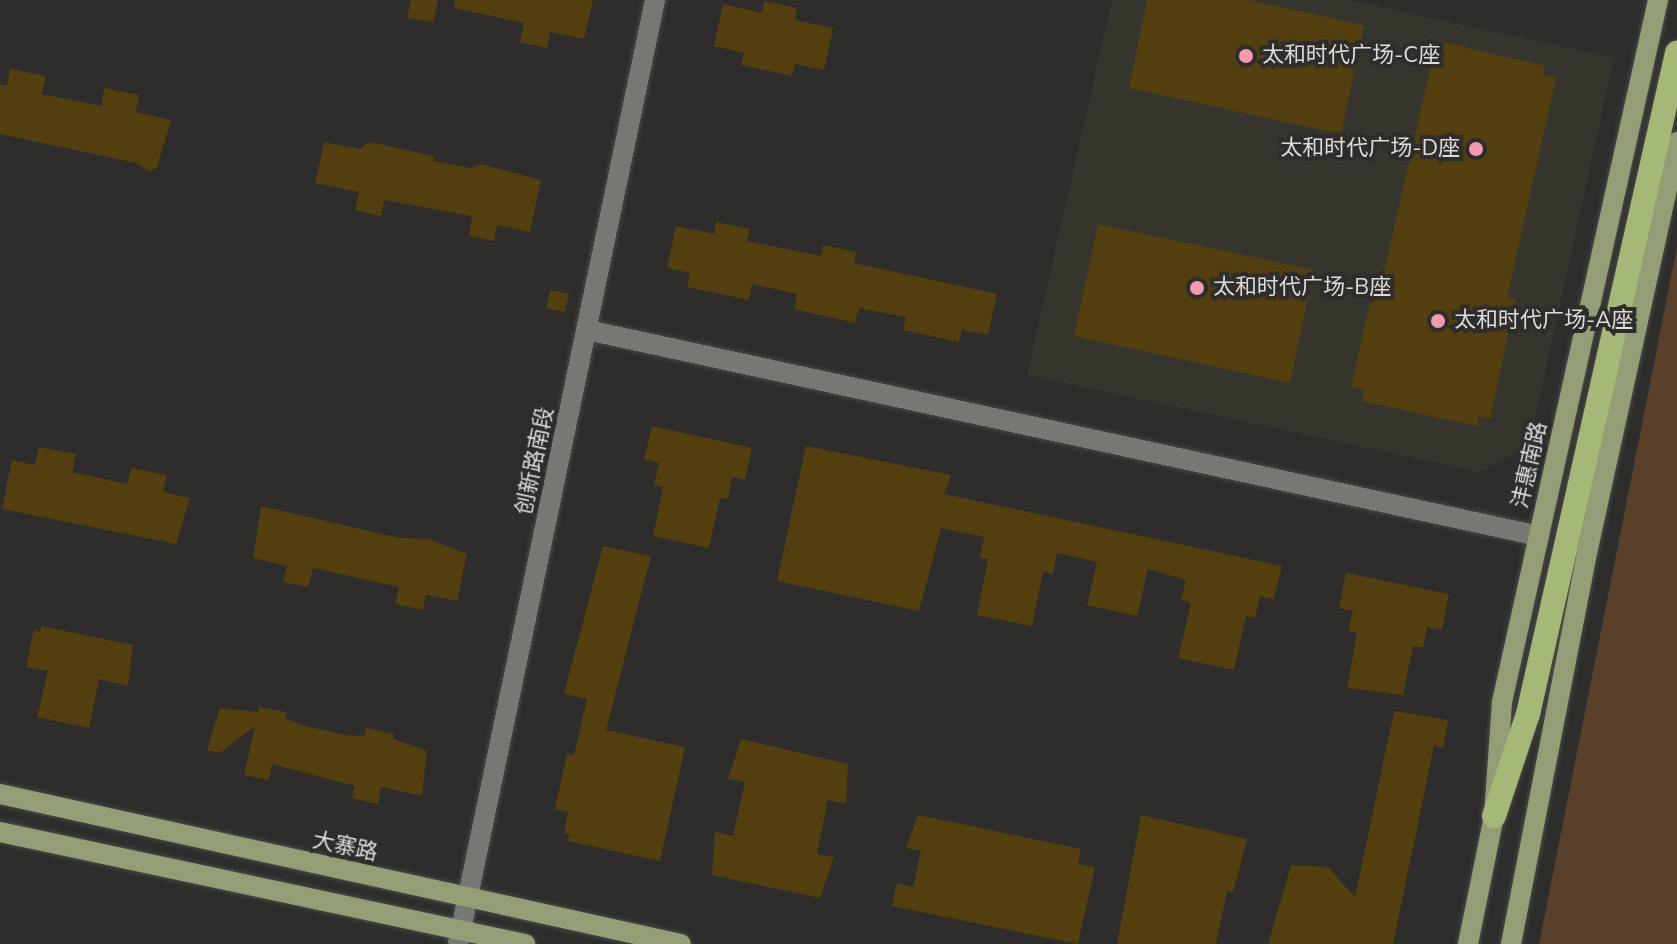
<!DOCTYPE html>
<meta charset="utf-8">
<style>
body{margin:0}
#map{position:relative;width:1677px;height:944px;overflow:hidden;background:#2e2d2b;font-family:"Nunito Sans","Noto Sans SC",sans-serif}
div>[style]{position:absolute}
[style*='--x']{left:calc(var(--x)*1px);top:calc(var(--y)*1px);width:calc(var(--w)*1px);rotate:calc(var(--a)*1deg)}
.built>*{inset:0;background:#36352d}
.green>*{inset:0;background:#58402a}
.building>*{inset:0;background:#533e10}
.roads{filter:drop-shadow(0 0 2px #494947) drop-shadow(0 0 2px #494947)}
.minor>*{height:20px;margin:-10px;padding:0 10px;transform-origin:10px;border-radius:10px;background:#787774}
.major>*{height:20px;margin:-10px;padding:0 10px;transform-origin:10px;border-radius:10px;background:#949e76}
.highway>*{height:24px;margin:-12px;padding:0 12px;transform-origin:12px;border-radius:12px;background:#a6b877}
.dots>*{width:22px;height:22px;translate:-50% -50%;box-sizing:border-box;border:4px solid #2e2d2b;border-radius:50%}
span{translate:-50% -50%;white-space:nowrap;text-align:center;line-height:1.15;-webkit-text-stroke:8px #2e2d2b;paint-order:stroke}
.poi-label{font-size:22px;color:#dcdcda}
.left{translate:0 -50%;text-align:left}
.right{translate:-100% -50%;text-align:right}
.street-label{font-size:22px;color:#dcdcda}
</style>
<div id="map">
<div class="built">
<i style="clip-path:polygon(1112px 0,1350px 0,1614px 58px,1529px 446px,1480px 472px,1027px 375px)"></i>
</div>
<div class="green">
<i style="clip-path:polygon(1677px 247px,1677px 944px,1539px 944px)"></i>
</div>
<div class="building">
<i style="clip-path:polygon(411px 0,438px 0,433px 22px,407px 18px)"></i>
<i style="clip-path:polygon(455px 0,593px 0,584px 39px,550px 32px,547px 48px,520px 42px,524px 23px,454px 8px)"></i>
<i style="clip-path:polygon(1147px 0,1248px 0,1364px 25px,1341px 134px,1129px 88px)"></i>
<i style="clip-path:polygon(764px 1px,797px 8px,795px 20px,833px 28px,824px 70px,795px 64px,792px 76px,741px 65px,744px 53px,714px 46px,723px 4px,762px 13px)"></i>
<i style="clip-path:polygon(1443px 42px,1545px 66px,1543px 76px,1556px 78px,1507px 298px,1516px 299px,1490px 419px,1479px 416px,1477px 426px,1362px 401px,1365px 390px,1351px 387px,1377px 270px,1384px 272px,1434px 52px,1441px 53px)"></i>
<i style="clip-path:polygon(10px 69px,46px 76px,42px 94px,77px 101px,101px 106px,104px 88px,139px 95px,136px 112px,171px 120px,157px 167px,150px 172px,136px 163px,0 134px,0 84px,7px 86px)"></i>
<i style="clip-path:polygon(324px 142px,360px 149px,370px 142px,434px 156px,433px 161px,471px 168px,480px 164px,541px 180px,530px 232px,497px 225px,494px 241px,469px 236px,472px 216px,384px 200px,381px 216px,355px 210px,359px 192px,315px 183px)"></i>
<i style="clip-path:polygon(716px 222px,750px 229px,747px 241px,821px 256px,823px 245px,856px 252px,854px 263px,997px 294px,988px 335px,962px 330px,959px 342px,903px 330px,906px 317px,859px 308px,855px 323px,794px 309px,797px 294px,752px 284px,749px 300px,687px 287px,690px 273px,667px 268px,676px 226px,714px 234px)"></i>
<i style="clip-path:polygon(1098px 224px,1314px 270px,1290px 383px,1074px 336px)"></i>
<i style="clip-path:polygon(550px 290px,569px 294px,565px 312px,546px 308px)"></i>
<i style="clip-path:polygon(652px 426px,752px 448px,745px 480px,732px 477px,728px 499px,720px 498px,709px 548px,653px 536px,663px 487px,654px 485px,659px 463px,644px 460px)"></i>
<i style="clip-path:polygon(806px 446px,951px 475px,944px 494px,1282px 566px,1274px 599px,1260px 596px,1255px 618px,1246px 616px,1234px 670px,1178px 658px,1191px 603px,1181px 600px,1186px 580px,1148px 569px,1137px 616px,1087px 605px,1097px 562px,1057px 553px,1053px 574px,1043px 572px,1032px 626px,977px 615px,988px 559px,980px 558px,984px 537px,941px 528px,919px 611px,777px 581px)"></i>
<i style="clip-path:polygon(39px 447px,76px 454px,72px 472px,127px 484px,131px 468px,167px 475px,163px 492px,190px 498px,176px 544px,2px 509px,12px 460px,35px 465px)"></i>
<i style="clip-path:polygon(261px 506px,399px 538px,429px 539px,467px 554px,457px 601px,426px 595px,423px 610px,395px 604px,399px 587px,313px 568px,308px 587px,283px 582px,287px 566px,253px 558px)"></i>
<i style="clip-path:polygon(603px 546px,651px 556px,606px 730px,685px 747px,660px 861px,568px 841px,569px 835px,564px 833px,568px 812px,555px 809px,567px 754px,574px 755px,587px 699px,564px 694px)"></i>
<i style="clip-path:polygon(1346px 573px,1449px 594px,1442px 630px,1427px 627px,1423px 648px,1413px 646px,1403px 695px,1347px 688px,1357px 633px,1348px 631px,1353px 611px,1339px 608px)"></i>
<i style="clip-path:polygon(41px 626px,133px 645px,128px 686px,99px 679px,89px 728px,37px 717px,48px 671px,26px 667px,34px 630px,40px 632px)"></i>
<i style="clip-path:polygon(259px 707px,287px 712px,285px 718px,301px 725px,345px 735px,364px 736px,366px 728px,394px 734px,393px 739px,427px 751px,422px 796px,381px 787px,378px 804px,352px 798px,355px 786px,272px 764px,269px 780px,244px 775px,255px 726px,220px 753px,207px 750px,220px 708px,258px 712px)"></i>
<i style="clip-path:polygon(1394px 711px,1448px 720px,1443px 748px,1434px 746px,1393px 944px,1268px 944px,1291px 865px,1328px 867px,1355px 897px)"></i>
<i style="clip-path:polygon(741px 739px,848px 764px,846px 804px,828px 800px,817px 854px,834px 857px,820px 898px,712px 875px,715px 832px,733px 836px,745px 782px,728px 779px)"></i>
<i style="clip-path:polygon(918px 815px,1081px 849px,1078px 864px,1095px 867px,1078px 944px,892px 906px,897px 883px,913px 887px,921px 851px,906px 848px)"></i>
<i style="clip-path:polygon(1141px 815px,1247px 839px,1233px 892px,1227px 891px,1216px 944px,1117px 944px)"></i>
</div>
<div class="roads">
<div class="minor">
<i style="--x:587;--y:330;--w:974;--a:12.21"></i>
<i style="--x:458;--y:944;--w:964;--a:-78.21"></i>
</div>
<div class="major">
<i style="--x:0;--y:794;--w:697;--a:12.42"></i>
<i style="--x:0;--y:832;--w:537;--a:12.04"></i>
<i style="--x:1468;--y:944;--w:131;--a:-78.5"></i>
<i style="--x:1494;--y:816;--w:114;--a:-86"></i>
<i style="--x:1502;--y:702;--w:719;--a:-77.47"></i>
<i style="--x:1511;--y:944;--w:398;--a:-79"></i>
<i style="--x:1587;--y:553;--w:421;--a:-77.6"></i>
</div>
<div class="highway">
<i style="--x:1494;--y:816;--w:108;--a:-71.6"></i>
<i style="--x:1528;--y:714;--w:678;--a:-77.3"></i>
</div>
</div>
<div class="dots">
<i style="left:1246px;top:56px;background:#f29ab0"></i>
<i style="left:1476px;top:149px;background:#f29ab0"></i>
<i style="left:1197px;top:288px;background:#f29ab0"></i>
<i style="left:1438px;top:321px;background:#f29ab0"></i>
</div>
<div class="poi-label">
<span class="left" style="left:1262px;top:56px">太和时代广场-C座</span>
<span class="right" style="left:1460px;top:149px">太和时代广场-D座</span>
<span class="left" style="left:1213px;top:288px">太和时代广场-B座</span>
<span class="left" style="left:1454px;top:321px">太和时代广场-A座</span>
</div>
<div class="street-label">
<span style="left:535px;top:461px;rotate:-78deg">创新路南段</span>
<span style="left:1530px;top:465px;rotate:-77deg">沣惠南路</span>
<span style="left:345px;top:847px;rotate:12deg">大寨路</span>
</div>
</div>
